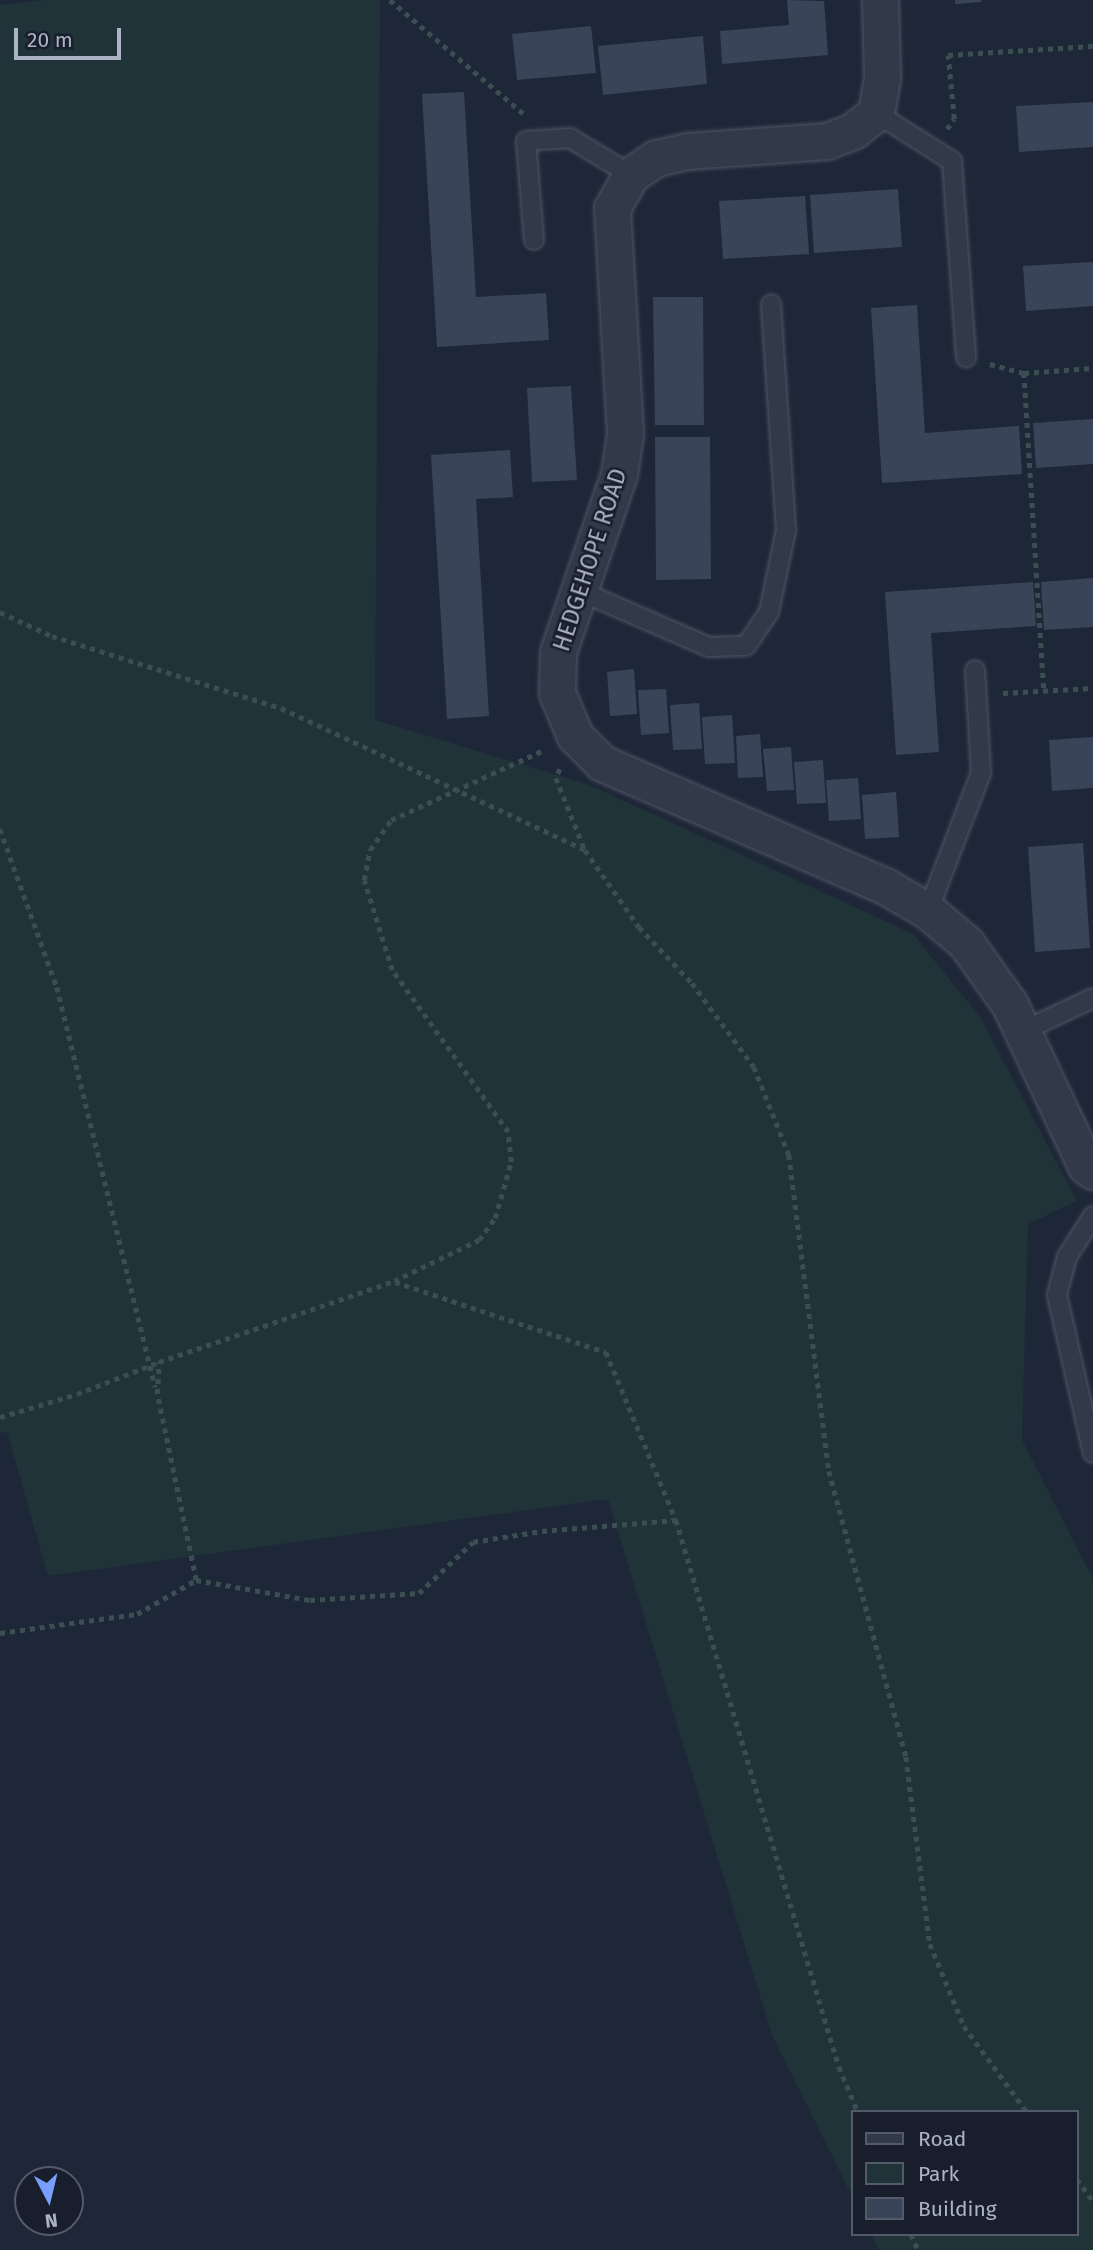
<!DOCTYPE html>
<style>
body{margin:0}
#map{position:relative;width:1093px;height:2250px;overflow:hidden;background:#1e2737;font-family:"Fira Sans",sans-serif}
div>[style]{position:absolute}
[style*='--x']{left:calc(var(--x)*1px);top:calc(var(--y)*1px);width:calc(var(--w)*1px);rotate:calc(var(--a)*1deg)}
.green>*{inset:0;background:#203338}
.building>*{inset:0;background:#3a4458}
.path>*{height:4.5px;margin-top:-2.25px;transform-origin:0;background:repeating-linear-gradient(90deg,#3b4f53 0 5px,transparent 0 10px)}
.roads{filter:drop-shadow(0 0 2px #4f5666) drop-shadow(0 0 2px #4f5666)}
.lane>*{height:18px;margin:-9px;padding:0 9px;transform-origin:9px;border-radius:9px;background:#323948}
.street>*{height:35px;margin:-17.5px;padding:0 17.5px;transform-origin:17.5px;border-radius:17.5px;background:#323948}
span{translate:-50% -50%;white-space:nowrap;text-align:center;line-height:1.15;-webkit-text-stroke:5px #181e2c;paint-order:stroke}
.street-label{font-size:23px;color:#acb3c5}
.legend{position:absolute;left:851px;top:2110px;width:228px;height:126px;box-sizing:border-box;background:#181e2c;border:2px solid #535a69;margin:0;padding:9px 12px;list-style:none;font-size:21px;color:#acb3c5}
.legend li{display:flex;align-items:center;gap:14px;height:35px}
.legend b{width:35px;border:2px solid #535a69}
.north{position:absolute;left:14px;top:2166px;width:70px;height:70px;box-sizing:border-box;background:#181e2c;border:2px solid #535a69;border-radius:50%;rotate:173deg;font-size:19px;font-weight:700;line-height:28px;text-align:center;color:#acb3c5}
.north::after{content:'';display:block;margin:auto;width:24px;height:32px;background:#789ffe;clip-path:polygon(50% 0,100% 100%,50% 72%,0 100%)}
.scale{position:absolute;left:14px;top:28px;width:107px;height:32px;box-sizing:border-box;border:4px solid #acb3c5;border-top:0;padding-left:9px;font-size:21px;line-height:24px;white-space:nowrap;color:#acb3c5;-webkit-text-stroke:5px #181e2c;paint-order:stroke}
</style>
<div id="map">
<div class="green">
<i style="clip-path:polygon(43px 0,380px 0,375px 720px,590px 785px,913px 934px,980px 1017px,1077px 1201px,1028px 1224px,1022px 1440px,1093px 1579px,1093px 2250px,879px 2250px,871px 2234px,1077px 2234px,1077px 2112px,853px 2112px,853px 2198px,772px 2035px,608px 1499px,48px 1576px,7px 1432px,0 1433px,0 5px)"></i>
</div>
<div class="building">
<i style="clip-path:polygon(787px 0,824px 1px,828px 55px,722px 64px,720px 31px,789px 25px)"></i>
<i style="clip-path:polygon(955px 0,981px 0,981px 2px,955px 4px)"></i>
<i style="clip-path:polygon(591px 26px,596px 73px,517px 80px,512px 34px)"></i>
<i style="clip-path:polygon(703px 36px,707px 84px,603px 95px,598px 46px)"></i>
<i style="clip-path:polygon(464px 92px,476px 297px,546px 293px,549px 340px,437px 347px,422px 94px)"></i>
<i style="clip-path:polygon(1093px 102px,1093px 147px,1019px 152px,1016px 106px)"></i>
<i style="clip-path:polygon(898px 189px,902px 247px,814px 253px,810px 195px)"></i>
<i style="clip-path:polygon(805px 196px,809px 254px,723px 259px,719px 201px)"></i>
<i style="clip-path:polygon(1093px 262px,1093px 306px,1026px 311px,1023px 266px)"></i>
<i style="clip-path:polygon(653px 297px,703px 297px,704px 425px,655px 425px)"></i>
<i style="clip-path:polygon(917px 305px,925px 433px,1019px 426px,1022px 474px,882px 483px,871px 308px)"></i>
<i style="clip-path:polygon(571px 386px,577px 480px,532px 482px,527px 388px)"></i>
<i style="clip-path:polygon(1093px 419px,1093px 464px,1036px 468px,1033px 423px)"></i>
<i style="clip-path:polygon(655px 437px,710px 437px,711px 579px,656px 580px)"></i>
<i style="clip-path:polygon(510px 450px,513px 497px,476px 499px,489px 716px,447px 719px,431px 455px)"></i>
<i style="clip-path:polygon(1093px 578px,1093px 627px,1044px 630px,1041px 582px)"></i>
<i style="clip-path:polygon(1033px 582px,1036px 626px,931px 633px,939px 752px,896px 755px,885px 592px)"></i>
<i style="clip-path:polygon(634px 669px,637px 714px,610px 716px,607px 672px)"></i>
<i style="clip-path:polygon(666px 689px,669px 733px,641px 735px,638px 690px)"></i>
<i style="clip-path:polygon(699px 703px,702px 749px,673px 750px,670px 705px)"></i>
<i style="clip-path:polygon(732px 715px,735px 763px,705px 764px,702px 717px)"></i>
<i style="clip-path:polygon(760px 734px,763px 777px,738px 778px,736px 736px)"></i>
<i style="clip-path:polygon(1093px 737px,1093px 788px,1052px 791px,1049px 740px)"></i>
<i style="clip-path:polygon(791px 747px,794px 790px,767px 791px,763px 749px)"></i>
<i style="clip-path:polygon(823px 760px,826px 803px,797px 804px,794px 762px)"></i>
<i style="clip-path:polygon(858px 778px,861px 819px,829px 821px,826px 780px)"></i>
<i style="clip-path:polygon(896px 792px,899px 837px,865px 839px,862px 795px)"></i>
<i style="clip-path:polygon(1083px 843px,1090px 948px,1035px 952px,1028px 847px)"></i>
</div>
<div class="path">
<i style="--x:390;--y:0;--w:175;--a:40.4"></i>
<i style="--x:947;--y:129;--w:12;--a:-55"></i>
<i style="--x:954;--y:119;--w:64;--a:-95.4"></i>
<i style="--x:948;--y:55;--w:145;--a:-3.6"></i>
<i style="--x:990;--y:364;--w:35;--a:15"></i>
<i style="--x:1024;--y:373;--w:69;--a:-4.1"></i>
<i style="--x:1024;--y:373;--w:319;--a:86.4"></i>
<i style="--x:0;--y:612;--w:57;--a:24.8"></i>
<i style="--x:52;--y:636;--w:240;--a:17.5"></i>
<i style="--x:281;--y:708;--w:336;--a:25"></i>
<i style="--x:1003;--y:693;--w:90;--a:-3.2"></i>
<i style="--x:560;--y:769;--w:10;--a:114"></i>
<i style="--x:556;--y:778;--w:78;--a:68.1"></i>
<i style="--x:585;--y:850;--w:94;--a:55"></i>
<i style="--x:639;--y:927;--w:77;--a:46.6"></i>
<i style="--x:692;--y:983;--w:104;--a:53.6"></i>
<i style="--x:754;--y:1067;--w:95;--a:68.3"></i>
<i style="--x:789;--y:1155;--w:319;--a:82.8"></i>
<i style="--x:829;--y:1471;--w:296;--a:74.9"></i>
<i style="--x:906;--y:1757;--w:189;--a:82.7"></i>
<i style="--x:930;--y:1944;--w:89;--a:67.5"></i>
<i style="--x:964;--y:2026;--w:107;--a:53.8"></i>
<i style="--x:0;--y:829;--w:168;--a:70.2"></i>
<i style="--x:57;--y:987;--w:412;--a:76.2"></i>
<i style="--x:395;--y:1282;--w:222;--a:18.4"></i>
<i style="--x:606;--y:1352;--w:182;--a:67.4"></i>
<i style="--x:676;--y:1520;--w:571;--a:73.41"></i>
<i style="--x:839;--y:2067;--w:49;--a:67.1"></i>
<i style="--x:0;--y:1417;--w:80;--a:-16.6"></i>
<i style="--x:77;--y:1394;--w:88;--a:-21.3"></i>
<i style="--x:196;--y:1580;--w:190;--a:-101.8"></i>
<i style="--x:157;--y:1394;--w:32;--a:-86"></i>
<i style="--x:159;--y:1362;--w:249;--a:-19"></i>
<i style="--x:394;--y:1281;--w:94;--a:-25.8"></i>
<i style="--x:479;--y:1240;--w:27;--a:-54"></i>
<i style="--x:495;--y:1218;--w:58;--a:-74.1"></i>
<i style="--x:511;--y:1162;--w:30;--a:-96"></i>
<i style="--x:508;--y:1132;--w:199;--a:-125.6"></i>
<i style="--x:392;--y:970;--w:94;--a:-107.3"></i>
<i style="--x:364;--y:880;--w:31;--a:-79"></i>
<i style="--x:370;--y:850;--w:37;--a:-55"></i>
<i style="--x:391;--y:820;--w:166;--a:-24.6"></i>
<i style="--x:0;--y:1633;--w:138;--a:-7.9"></i>
<i style="--x:137;--y:1614;--w:68;--a:-30"></i>
<i style="--x:196;--y:1580;--w:116;--a:10"></i>
<i style="--x:310;--y:1600;--w:109;--a:-3.7"></i>
<i style="--x:419;--y:1593;--w:74;--a:-43.4"></i>
<i style="--x:473;--y:1542;--w:70;--a:-9.1"></i>
<i style="--x:542;--y:1531;--w:134;--a:-4.7"></i>
<i style="--x:1077;--y:2179;--w:27;--a:54"></i>
<i style="--x:911;--y:2234;--w:17;--a:66"></i>
</div>
<div class="roads">
<div class="lane">
<i style="--x:876;--y:113;--w:90;--a:32.3"></i>
<i style="--x:952;--y:161;--w:197;--a:85.9"></i>
<i style="--x:534;--y:240;--w:99;--a:-94.6"></i>
<i style="--x:526;--y:141;--w:44;--a:-3.9"></i>
<i style="--x:570;--y:138;--w:71;--a:31.2"></i>
<i style="--x:580;--y:591;--w:141;--a:23.5"></i>
<i style="--x:709;--y:647;--w:37;--a:-2"></i>
<i style="--x:746;--y:646;--w:41;--a:-55.9"></i>
<i style="--x:769;--y:612;--w:84;--a:-78.3"></i>
<i style="--x:786;--y:530;--w:226;--a:-93.8"></i>
<i style="--x:928;--y:911;--w:148;--a:-69"></i>
<i style="--x:981;--y:773;--w:103;--a:-93.3"></i>
<i style="--x:1023;--y:1031;--w:77;--a:-25.2"></i>
<i style="--x:1093;--y:1216;--w:49;--a:122.4"></i>
<i style="--x:1067;--y:1257;--w:39;--a:105"></i>
<i style="--x:1057;--y:1295;--w:162;--a:77.2"></i>
</div>
<div class="street">
<i style="--x:880;--y:0;--w:79;--a:88.5"></i>
<i style="--x:882;--y:79;--w:35;--a:100"></i>
<i style="--x:876;--y:113;--w:29;--a:142"></i>
<i style="--x:853;--y:131;--w:28;--a:159"></i>
<i style="--x:827;--y:141;--w:140;--a:175.9"></i>
<i style="--x:687;--y:151;--w:32;--a:167"></i>
<i style="--x:656;--y:158;--w:30;--a:146"></i>
<i style="--x:631;--y:175;--w:38;--a:120"></i>
<i style="--x:612;--y:208;--w:226;--a:86.7"></i>
<i style="--x:625;--y:434;--w:40;--a:98.5"></i>
<i style="--x:619;--y:474;--w:188;--a:108.9"></i>
<i style="--x:558;--y:652;--w:41;--a:91.4"></i>
<i style="--x:557;--y:693;--w:47;--a:67.3"></i>
<i style="--x:575;--y:736;--w:38;--a:45"></i>
<i style="--x:602;--y:763;--w:309;--a:23.5"></i>
<i style="--x:885;--y:886;--w:50;--a:30.2"></i>
<i style="--x:928;--y:911;--w:50;--a:40.1"></i>
<i style="--x:966;--y:943;--w:76;--a:54.6"></i>
<i style="--x:1010;--y:1005;--w:178;--a:64.7"></i>
<i style="--x:1086;--y:1166;--w:9;--a:36"></i>
</div>
</div>
<div class="street-label">
<span style="left:590px;top:560px;rotate:-72deg">HEDGEHOPE ROAD</span>
</div>
<ul class="legend">
<li><b style="height:9px;background:#323948"></b>Road</li>
<li><b style="height:19px;background:#203338"></b>Park</li>
<li><b style="height:19px;background:#3a4458"></b>Building</li>
</ul>
<div class="north">N</div>
<div class="scale">20 m</div>
</div>
